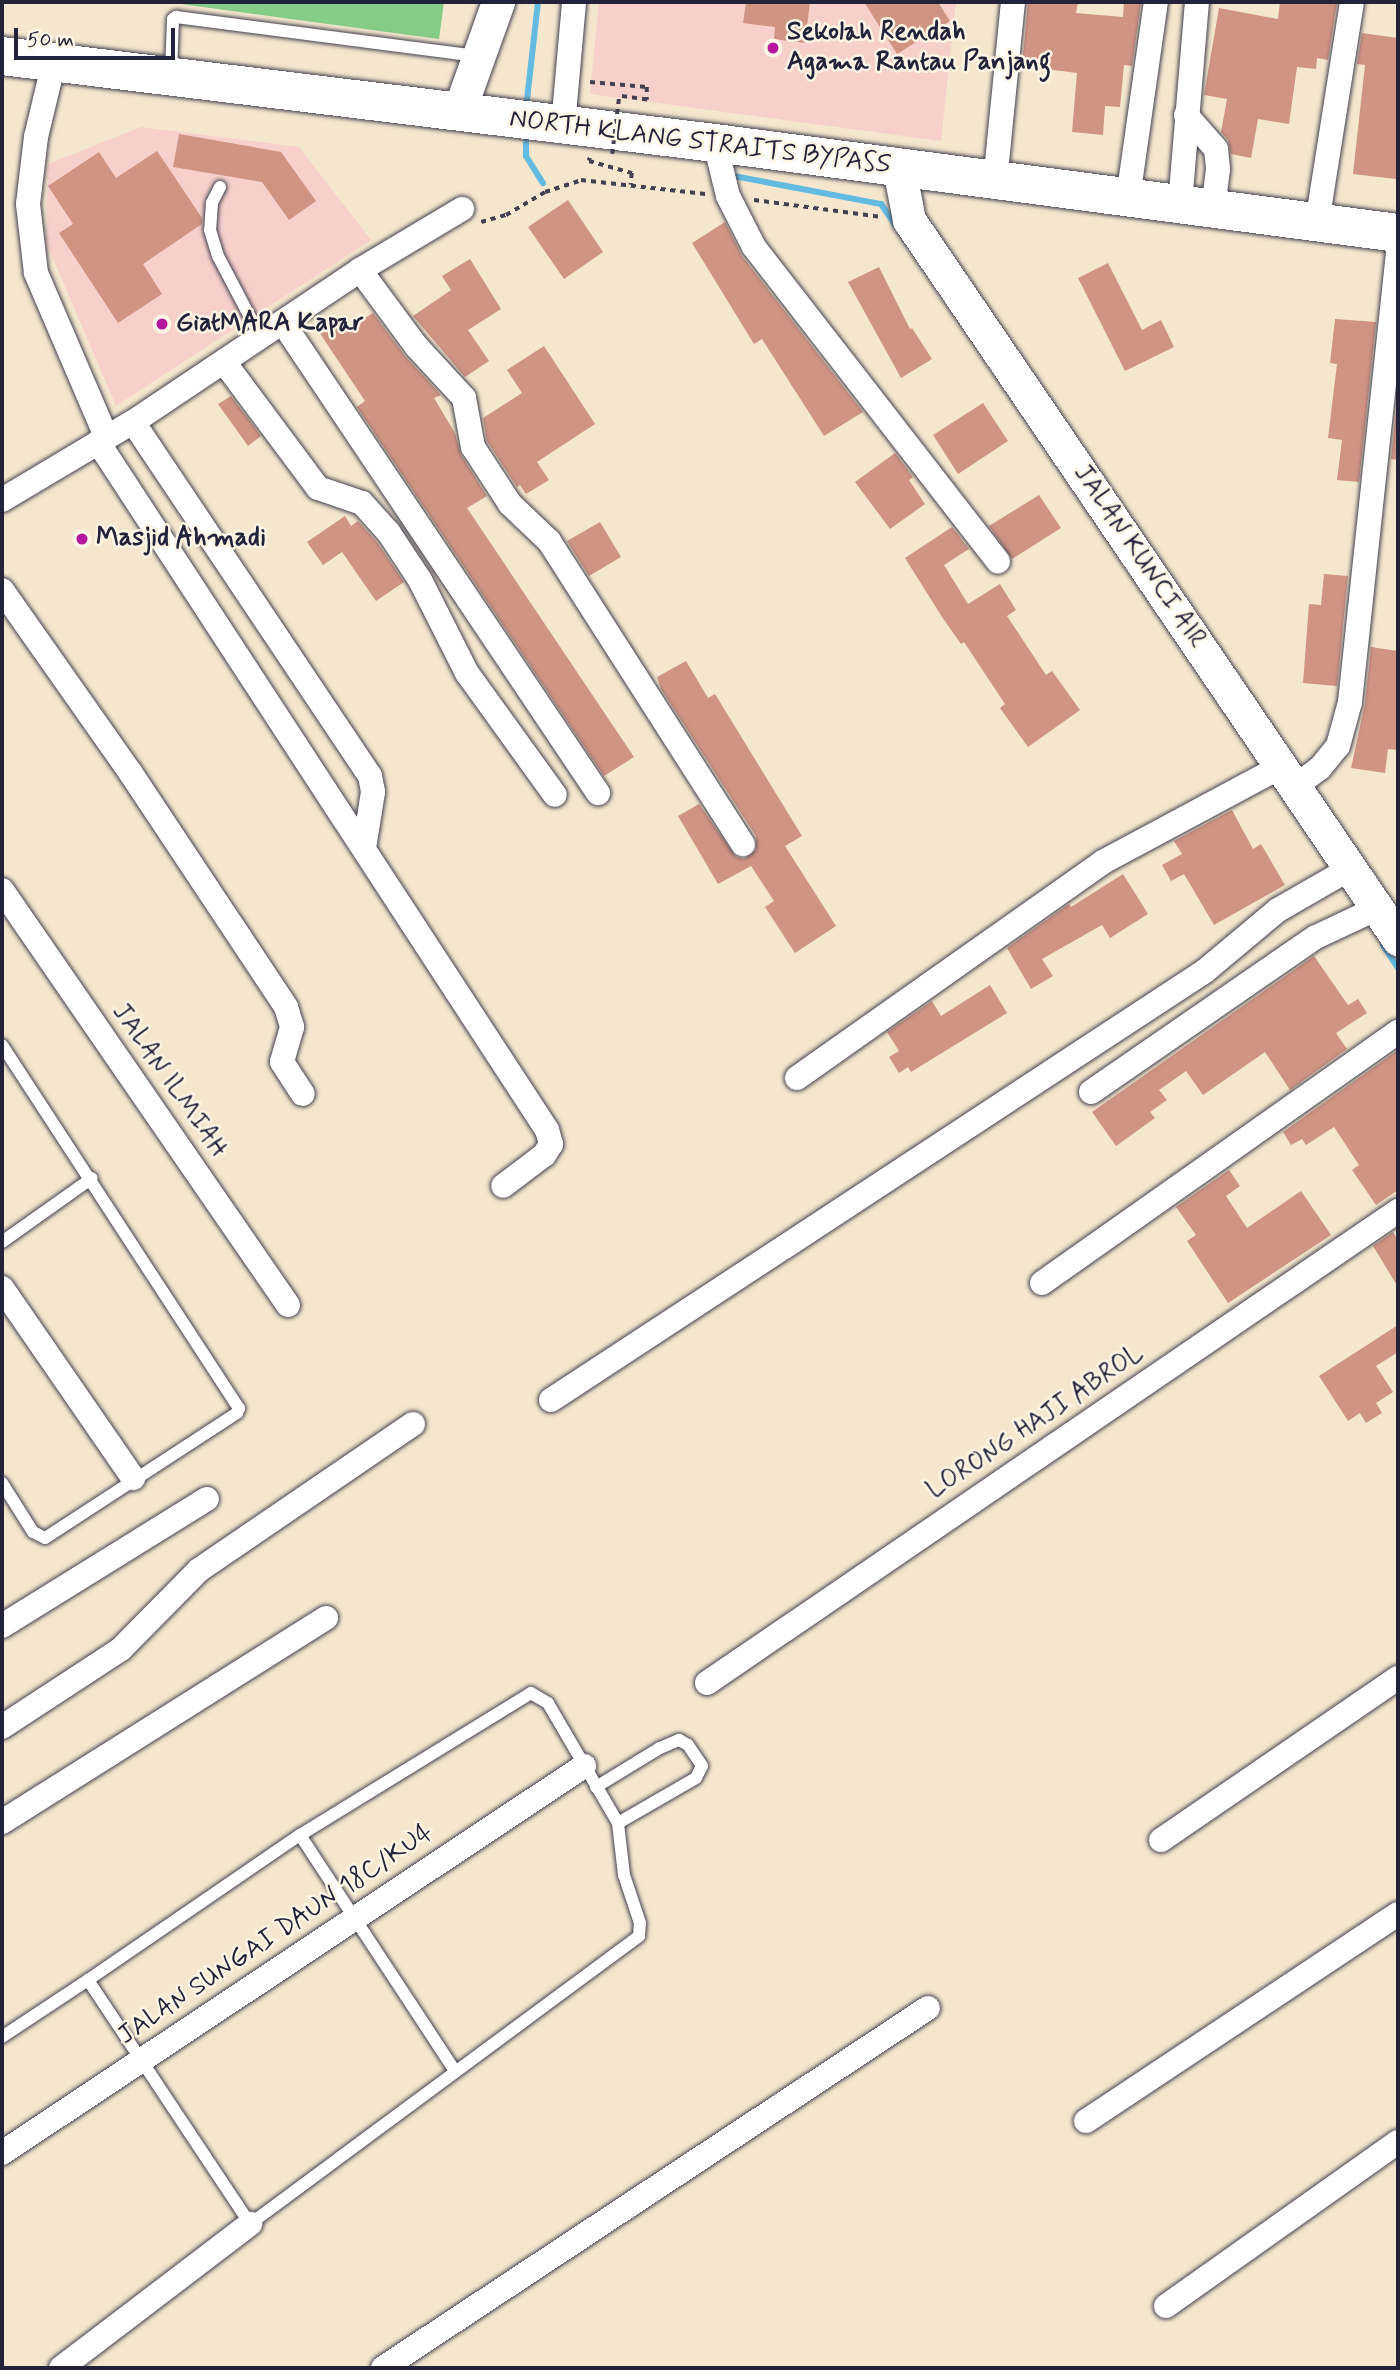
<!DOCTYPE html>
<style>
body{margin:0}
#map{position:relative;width:1400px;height:2370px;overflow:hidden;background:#f4e7cd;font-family:Mynerve,sans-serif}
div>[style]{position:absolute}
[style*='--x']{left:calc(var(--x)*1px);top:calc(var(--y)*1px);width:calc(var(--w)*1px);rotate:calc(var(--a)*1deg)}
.built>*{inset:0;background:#f7d0cc}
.green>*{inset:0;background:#85cc87}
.stream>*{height:6px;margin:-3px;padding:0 3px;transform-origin:3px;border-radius:3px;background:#64bbe1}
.building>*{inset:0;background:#d09483}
.path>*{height:3.5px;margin-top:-1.75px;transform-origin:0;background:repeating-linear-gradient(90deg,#424051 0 5px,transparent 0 10px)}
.roads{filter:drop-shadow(0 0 2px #424051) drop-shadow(0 0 2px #424051)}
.lane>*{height:12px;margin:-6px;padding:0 6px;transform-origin:6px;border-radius:6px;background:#fff}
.street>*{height:24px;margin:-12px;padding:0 12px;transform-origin:12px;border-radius:12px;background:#fff}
.secondary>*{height:33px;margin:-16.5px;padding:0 16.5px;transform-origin:16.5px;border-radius:16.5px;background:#fff}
.highway>*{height:38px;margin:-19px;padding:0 19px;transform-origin:19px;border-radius:19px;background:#fff}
.path-bridge>*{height:3.5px;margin-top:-1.75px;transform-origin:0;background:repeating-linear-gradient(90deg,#424051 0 5px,transparent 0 10px)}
.dots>*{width:19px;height:19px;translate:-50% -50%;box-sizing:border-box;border:4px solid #fcf5e5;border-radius:50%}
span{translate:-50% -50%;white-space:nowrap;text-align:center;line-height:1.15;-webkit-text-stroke:5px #fcf5e5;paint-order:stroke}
.poi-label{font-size:26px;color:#22223b;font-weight:700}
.left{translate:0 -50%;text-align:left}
.street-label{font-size:26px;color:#22223b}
.frame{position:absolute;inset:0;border:4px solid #22223b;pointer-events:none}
.scale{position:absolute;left:14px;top:28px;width:161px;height:32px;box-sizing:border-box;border:4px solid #22223b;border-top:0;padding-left:9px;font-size:21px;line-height:24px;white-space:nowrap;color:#22223b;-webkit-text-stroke:5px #fcf5e5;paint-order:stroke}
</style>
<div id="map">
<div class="built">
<i style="clip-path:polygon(599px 2px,956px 2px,941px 141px,590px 94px)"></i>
<i style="clip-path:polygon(141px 127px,299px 147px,371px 240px,116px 406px,46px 242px,48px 164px)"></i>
</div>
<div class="green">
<i style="clip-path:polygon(166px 2px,444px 2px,439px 39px)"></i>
</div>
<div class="stream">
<i style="--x:527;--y:100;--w:99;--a:-83.6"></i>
<i style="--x:526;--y:142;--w:14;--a:90"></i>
<i style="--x:526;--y:156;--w:32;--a:58"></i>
<i style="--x:734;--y:176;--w:150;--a:10.8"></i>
<i style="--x:881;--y:204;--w:27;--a:56"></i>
<i style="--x:1383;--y:945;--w:27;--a:57"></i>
</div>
<div class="building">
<i style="clip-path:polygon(746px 2px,810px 2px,805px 43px,774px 39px,775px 27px,743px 23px)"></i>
<i style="clip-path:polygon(864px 2px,938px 2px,950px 21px,897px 54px)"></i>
<i style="clip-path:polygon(1028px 2px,1078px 2px,1076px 13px,1123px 17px,1124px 2px,1141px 2px,1132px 66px,1124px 65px,1120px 107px,1105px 106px,1103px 135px,1072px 132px,1077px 73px,1022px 66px)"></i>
<i style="clip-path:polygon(1280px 2px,1337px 2px,1328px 60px,1317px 58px,1316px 69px,1297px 67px,1289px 124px,1258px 119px,1251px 158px,1231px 154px,1228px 140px,1221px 132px,1227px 99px,1204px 95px,1219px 8px,1278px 19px)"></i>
<i style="clip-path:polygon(1362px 33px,1398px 38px,1396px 179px,1353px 174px,1365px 65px,1357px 64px)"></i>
<i style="clip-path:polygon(179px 134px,281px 152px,316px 201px,289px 220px,262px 182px,173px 167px)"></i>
<i style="clip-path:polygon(157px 151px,202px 218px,202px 224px,143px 264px,162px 294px,118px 323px,59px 233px,73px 224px,48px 186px,99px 152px,116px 178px)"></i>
<i style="clip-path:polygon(568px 200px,603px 252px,564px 279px,528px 227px)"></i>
<i style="clip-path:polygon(725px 222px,742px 256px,863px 412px,824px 436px,762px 339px,754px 344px,692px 243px)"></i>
<i style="clip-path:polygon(470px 259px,501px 309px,468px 330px,489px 361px,465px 377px,413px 316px,451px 290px,442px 276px)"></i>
<i style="clip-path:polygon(1108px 263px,1142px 330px,1161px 320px,1174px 347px,1125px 371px,1078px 278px)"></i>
<i style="clip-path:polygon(879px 267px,910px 329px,912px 328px,932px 359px,901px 378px,848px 282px)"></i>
<i style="clip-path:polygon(373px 313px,405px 356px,441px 395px,434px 398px,455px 433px,461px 455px,487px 496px,467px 508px,634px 757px,604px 776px,357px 407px,365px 401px,317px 329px,337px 316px,346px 330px)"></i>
<i style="clip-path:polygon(1335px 319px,1376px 322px,1359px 482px,1337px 480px,1342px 440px,1328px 438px,1337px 364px,1330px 363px)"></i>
<i style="clip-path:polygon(544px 346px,595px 424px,537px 462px,549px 480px,526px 494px,520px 485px,517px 487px,487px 441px,483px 418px,522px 393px,507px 370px)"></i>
<i style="clip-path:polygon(1398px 391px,1398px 460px,1391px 459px)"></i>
<i style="clip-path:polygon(231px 396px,261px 436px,248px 446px,218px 404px)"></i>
<i style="clip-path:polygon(983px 403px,1008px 441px,958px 474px,933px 435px)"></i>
<i style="clip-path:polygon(895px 453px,913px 477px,909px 480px,925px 504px,890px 529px,855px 482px)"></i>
<i style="clip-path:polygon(1039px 495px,1061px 528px,1012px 559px,989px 526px)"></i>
<i style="clip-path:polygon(345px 516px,351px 526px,358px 521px,377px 542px,404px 582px,376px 601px,342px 552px,323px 565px,307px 542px)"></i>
<i style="clip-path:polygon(600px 522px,621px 557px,589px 576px,567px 541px)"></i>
<i style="clip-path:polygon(952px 527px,969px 549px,944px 565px,968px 604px,1000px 584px,1016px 610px,1007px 616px,1046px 675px,1052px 671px,1080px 710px,1028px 747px,1000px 708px,1005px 704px,964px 642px,961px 644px,942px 617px,905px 558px)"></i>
<i style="clip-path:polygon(1324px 574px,1348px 576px,1337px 686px,1303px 683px,1309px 604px,1321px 605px)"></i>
<i style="clip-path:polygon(1371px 647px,1398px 651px,1398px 750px,1388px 749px,1385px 773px,1351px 768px,1365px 704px)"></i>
<i style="clip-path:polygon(686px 661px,708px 698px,715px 694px,802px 836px,785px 846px,836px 926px,795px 953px,765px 907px,774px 901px,751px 866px,718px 884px,678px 816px,699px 804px,736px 857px,744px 859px,756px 850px,756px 836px,661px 689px,657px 677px)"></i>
<i style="clip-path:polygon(1232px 810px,1253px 849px,1261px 844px,1285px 885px,1214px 925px,1184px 874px,1171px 881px,1162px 865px,1182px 854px,1174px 841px)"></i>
<i style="clip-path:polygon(1123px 874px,1148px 914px,1110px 938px,1102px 925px,1042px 959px,1053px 976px,1031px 989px,1007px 948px,1069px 904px,1071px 907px)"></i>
<i style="clip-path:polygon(1314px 956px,1348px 1005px,1358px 999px,1367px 1013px,1336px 1033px,1347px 1049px,1290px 1090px,1265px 1052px,1203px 1095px,1186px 1071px,1159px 1090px,1167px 1100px,1150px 1112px,1155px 1118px,1116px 1146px,1092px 1112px)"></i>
<i style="clip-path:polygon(990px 985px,1007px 1013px,911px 1072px,908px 1067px,899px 1073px,889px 1057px,899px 1051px,887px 1032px,932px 1001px,941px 1016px)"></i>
<i style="clip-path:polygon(1398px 1050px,1398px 1190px,1376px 1205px,1352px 1170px,1359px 1165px,1334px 1127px,1306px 1145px,1302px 1139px,1291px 1145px,1283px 1132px)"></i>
<i style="clip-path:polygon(1229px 1170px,1240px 1186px,1226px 1196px,1247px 1228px,1301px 1191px,1331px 1235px,1228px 1303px,1187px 1241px,1196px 1235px,1176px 1207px)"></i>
<i style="clip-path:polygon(1393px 1232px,1398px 1240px,1398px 1287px,1373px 1246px)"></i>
<i style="clip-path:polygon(1398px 1325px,1398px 1352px,1376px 1366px,1393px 1392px,1376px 1403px,1382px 1413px,1366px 1423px,1360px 1413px,1348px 1421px,1319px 1376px)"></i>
</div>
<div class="path">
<i style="--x:590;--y:82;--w:57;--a:5"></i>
<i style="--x:647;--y:87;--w:13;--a:90"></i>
<i style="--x:647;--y:100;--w:28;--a:-172"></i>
<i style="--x:590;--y:158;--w:3;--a:108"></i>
<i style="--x:589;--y:161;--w:45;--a:15.6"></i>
<i style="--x:632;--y:173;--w:12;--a:95"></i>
<i style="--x:754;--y:200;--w:129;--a:7.6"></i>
<i style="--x:481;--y:222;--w:26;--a:-16"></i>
<i style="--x:506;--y:215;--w:45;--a:-30.5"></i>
<i style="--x:545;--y:192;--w:38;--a:-18"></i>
<i style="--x:581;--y:180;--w:125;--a:6.4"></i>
</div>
<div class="roads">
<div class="lane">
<i style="--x:171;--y:72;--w:53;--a:-87.8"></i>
<i style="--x:173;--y:19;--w:4;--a:-34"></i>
<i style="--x:176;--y:17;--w:303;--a:7.4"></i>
<i style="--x:220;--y:187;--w:18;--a:117"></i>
<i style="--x:212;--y:203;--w:27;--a:94"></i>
<i style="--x:210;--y:230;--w:27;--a:73"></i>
<i style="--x:218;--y:256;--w:93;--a:62.3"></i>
<i style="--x:2;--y:1045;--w:434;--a:56.9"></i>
<i style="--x:239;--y:1408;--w:5;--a:112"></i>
<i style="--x:237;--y:1413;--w:229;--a:146.9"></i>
<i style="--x:45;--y:1538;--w:13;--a:-153"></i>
<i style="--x:33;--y:1532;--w:58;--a:-122.3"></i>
<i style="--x:2;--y:1242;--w:110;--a:-35.4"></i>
<i style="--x:596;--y:1787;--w:75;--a:-31.4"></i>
<i style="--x:660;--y:1748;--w:21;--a:-23"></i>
<i style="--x:679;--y:1740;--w:10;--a:29"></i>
<i style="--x:688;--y:1745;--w:25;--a:56"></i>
<i style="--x:702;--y:1766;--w:13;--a:117"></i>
<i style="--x:696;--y:1778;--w:90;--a:150"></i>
<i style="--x:88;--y:1980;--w:257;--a:-34.4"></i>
<i style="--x:300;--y:1835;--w:282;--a:56.7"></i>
<i style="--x:2;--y:2037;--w:103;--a:-33.5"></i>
<i style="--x:88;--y:1980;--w:293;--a:56.4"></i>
<i style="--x:250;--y:2224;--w:484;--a:-36.5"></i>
<i style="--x:639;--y:1936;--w:13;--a:-86"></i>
<i style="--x:640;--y:1923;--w:51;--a:-108.4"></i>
<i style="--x:624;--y:1875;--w:52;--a:-96.6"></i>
<i style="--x:618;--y:1823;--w:139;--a:-120.3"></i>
<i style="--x:548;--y:1703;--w:20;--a:-150"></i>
<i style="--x:531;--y:1693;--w:271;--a:148.4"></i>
</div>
<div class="street">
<i style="--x:54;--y:62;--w:77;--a:103.5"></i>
<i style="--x:36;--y:137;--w:67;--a:96.8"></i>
<i style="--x:28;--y:204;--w:69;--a:83.4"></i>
<i style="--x:36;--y:273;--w:177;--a:66.8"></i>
<i style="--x:1186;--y:115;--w:45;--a:48.6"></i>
<i style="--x:1216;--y:149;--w:20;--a:84"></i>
<i style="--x:1218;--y:169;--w:40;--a:97.1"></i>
<i style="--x:563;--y:126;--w:124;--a:-84.9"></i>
<i style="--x:715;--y:143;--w:55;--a:76.2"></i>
<i style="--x:728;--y:196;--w:57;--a:63"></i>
<i style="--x:754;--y:247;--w:398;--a:52.2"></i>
<i style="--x:995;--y:182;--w:181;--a:-84.3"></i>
<i style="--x:1128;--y:198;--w:198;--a:-81.9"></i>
<i style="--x:1180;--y:204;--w:203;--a:-85.2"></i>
<i style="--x:1317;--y:223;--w:224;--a:-81"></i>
<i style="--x:360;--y:270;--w:94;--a:53.6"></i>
<i style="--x:416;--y:346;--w:71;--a:47.3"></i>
<i style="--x:464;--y:398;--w:50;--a:79.6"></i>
<i style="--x:473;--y:447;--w:68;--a:57"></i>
<i style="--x:510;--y:504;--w:54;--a:43.5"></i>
<i style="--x:549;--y:541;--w:360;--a:57.4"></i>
<i style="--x:283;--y:323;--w:566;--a:56.17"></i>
<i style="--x:224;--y:362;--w:157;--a:53.3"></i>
<i style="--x:318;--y:488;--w:46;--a:18.8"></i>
<i style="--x:362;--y:503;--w:40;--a:48"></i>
<i style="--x:389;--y:533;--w:56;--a:56.6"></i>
<i style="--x:420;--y:580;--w:104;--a:63.2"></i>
<i style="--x:467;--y:673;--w:150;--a:54.2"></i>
<i style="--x:133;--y:422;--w:426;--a:56.2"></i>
<i style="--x:370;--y:776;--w:16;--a:79"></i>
<i style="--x:373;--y:792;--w:57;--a:99.1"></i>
<i style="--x:98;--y:442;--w:822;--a:56.87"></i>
<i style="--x:547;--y:1130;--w:15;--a:74"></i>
<i style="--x:551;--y:1144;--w:13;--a:122"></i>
<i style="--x:544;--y:1155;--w:51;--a:142.9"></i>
<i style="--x:2;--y:500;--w:152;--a:-30.8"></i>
<i style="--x:133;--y:422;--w:273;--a:-33.8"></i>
<i style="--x:360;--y:270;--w:119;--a:-30.9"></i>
<i style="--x:2;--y:590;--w:223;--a:54.9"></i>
<i style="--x:130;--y:772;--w:282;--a:56.4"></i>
<i style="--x:286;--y:1007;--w:21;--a:73"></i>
<i style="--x:292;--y:1027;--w:36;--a:106"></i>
<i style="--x:282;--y:1062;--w:38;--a:57"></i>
<i style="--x:1296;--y:786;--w:30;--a:-37"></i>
<i style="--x:1320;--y:768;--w:28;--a:-51"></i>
<i style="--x:1338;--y:746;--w:46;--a:-74.7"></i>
<i style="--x:1350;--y:702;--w:452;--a:-83.9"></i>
<i style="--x:2;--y:890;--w:504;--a:55.43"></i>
<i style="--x:797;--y:1078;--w:375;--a:-35.2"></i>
<i style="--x:1103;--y:862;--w:203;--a:-28.2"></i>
<i style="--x:1091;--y:1092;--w:273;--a:-34.6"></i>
<i style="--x:1316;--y:937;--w:68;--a:-25.1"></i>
<i style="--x:1042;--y:1283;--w:436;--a:-35.2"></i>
<i style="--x:2;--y:1288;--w:231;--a:55.4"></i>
<i style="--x:551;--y:1400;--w:782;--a:-33.26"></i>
<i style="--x:1205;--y:971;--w:95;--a:-39.9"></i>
<i style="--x:1278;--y:910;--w:84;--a:-29.9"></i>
<i style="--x:2;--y:1626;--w:241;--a:-31.8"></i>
<i style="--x:707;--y:1683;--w:837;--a:-34.34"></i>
<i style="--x:2;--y:1727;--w:142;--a:-33.2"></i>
<i style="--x:121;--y:1649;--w:111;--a:-45.4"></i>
<i style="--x:199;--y:1570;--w:259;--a:-34.3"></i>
<i style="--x:2;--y:1822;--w:383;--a:-32.2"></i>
<i style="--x:1161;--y:1840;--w:287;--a:-34.4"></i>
<i style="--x:1086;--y:2121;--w:374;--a:-33.6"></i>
<i style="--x:2;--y:2153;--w:699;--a:-33.62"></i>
<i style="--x:1166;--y:2306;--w:284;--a:-35.3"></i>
<i style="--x:61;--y:2368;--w:238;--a:-37.3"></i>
<i style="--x:383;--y:2368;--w:653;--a:-33.45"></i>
</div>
<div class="secondary">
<i style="--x:459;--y:111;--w:116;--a:-70.3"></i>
<i style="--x:899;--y:168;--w:53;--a:79.1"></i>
<i style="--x:909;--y:220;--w:870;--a:55.78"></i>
</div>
<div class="highway">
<i style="--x:2;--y:56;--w:718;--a:6.96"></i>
<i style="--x:715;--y:143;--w:689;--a:7.51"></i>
</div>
</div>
<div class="path-bridge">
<i style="--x:612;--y:154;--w:58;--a:-83.1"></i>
</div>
<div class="dots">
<i style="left:773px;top:48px;background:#b5179e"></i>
<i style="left:162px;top:324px;background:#b5179e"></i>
<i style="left:82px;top:539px;background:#b5179e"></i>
</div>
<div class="poi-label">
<span class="left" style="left:787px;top:48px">Sekolah Rendah<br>Agama Rantau Panjang</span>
<span class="left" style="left:176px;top:324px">GiatMARA Kapar</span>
<span class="left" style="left:96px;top:539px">Masjid Ahmadi</span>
</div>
<div class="street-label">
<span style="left:700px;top:143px;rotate:7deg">NORTH KLANG STRAITS BYPASS</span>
<span style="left:1139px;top:557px;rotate:56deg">JALAN KUNCI AIR</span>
<span style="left:169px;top:1081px;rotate:55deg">JALAN ILMIAH</span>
<span style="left:1036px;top:1423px;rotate:-34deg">LORONG HAJI ABROL</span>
<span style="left:276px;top:1935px;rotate:-34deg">JALAN SUNGAI DAUN 18C/KU4</span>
</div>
<div class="frame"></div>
<div class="scale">50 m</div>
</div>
